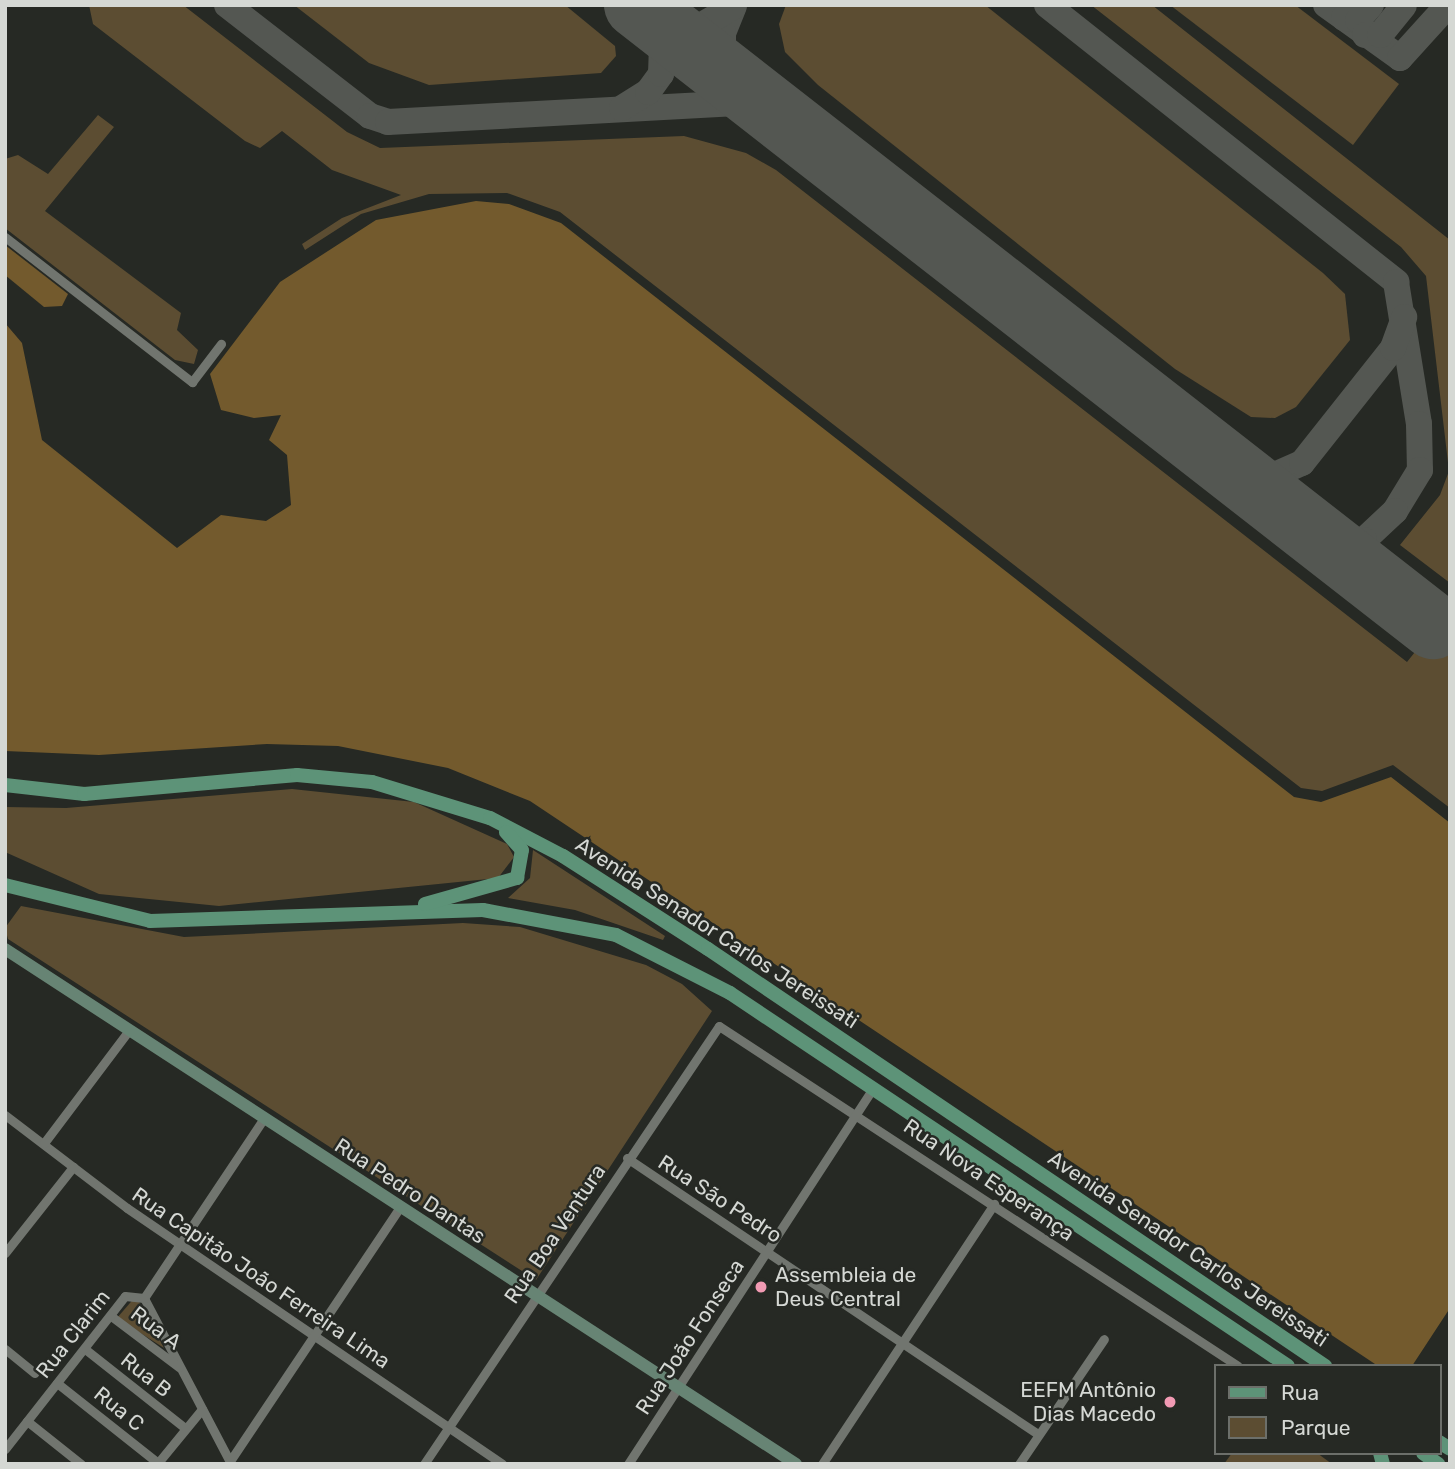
<!DOCTYPE html>
<meta charset="utf-8">
<style>
body{margin:0}
#map{position:relative;width:1455px;height:1469px;overflow:hidden;background:#262924;font-family:Rubik,sans-serif}
div>[style]{position:absolute}
[style*='--x']{left:calc(var(--x)*1px);top:calc(var(--y)*1px);width:calc(var(--w)*1px);rotate:calc(var(--a)*1deg)}
.green>*{inset:0;background:#5c4d32}
.forest>*{inset:0;background:#735a2d}
.taxiway>*{height:26px;margin:-13px;padding:0 13px;transform-origin:13px;border-radius:13px;background:#545752}
.runway>*{height:66px;margin:-33px;padding:0 33px;transform-origin:33px;border-radius:33px;background:#545752}
.street>*{height:9px;margin:-4.5px;padding:0 4.5px;transform-origin:4.5px;border-radius:4.5px;background:#71756f}
.secondary>*{height:12px;margin:-6px;padding:0 6px;transform-origin:6px;border-radius:6px;background:#678474}
.primary>*{height:14px;margin:-7px;padding:0 7px;transform-origin:7px;border-radius:7px;background:#5d9378}
.dots>*{width:19px;height:19px;translate:-50% -50%;box-sizing:border-box;border:4px solid #262924;border-radius:50%}
span{translate:-50% -50%;white-space:nowrap;text-align:center;line-height:1.15;-webkit-text-stroke:5px #262924;paint-order:stroke}
.street-label{font-size:21px;color:#d5d8d4}
.poi-label{font-size:21px;color:#d5d8d4}
.left{translate:0 -50%;text-align:left}
.right{translate:-100% -50%;text-align:right}
.frame{position:absolute;inset:0;border:7px solid #d5d8d4;pointer-events:none}
.legend{position:absolute;left:1214px;top:1364px;width:228px;height:91px;box-sizing:border-box;background:#262924;border:2px solid #6c6f6a;margin:0;padding:9px 12px;list-style:none;font-size:21px;color:#d5d8d4}
.legend li{display:flex;align-items:center;gap:14px;height:35px}
.legend b{width:35px;border:2px solid #6c6f6a}
</style>
<div id="map">
<div class="green">
<i style="clip-path:polygon(89px 5px,183px 5px,347px 132px,380px 148px,684px 136px,746px 153px,776px 170px,1407px 662px,1450px 608px,1450px 808px,1393px 765px,1322px 791px,1301px 788px,560px 212px,507px 193px,429px 194px,361px 214px,305px 250px,302px 244px,342px 218px,401px 195px,332px 170px,282px 131px,260px 148px,245px 141px,93px 24px)"></i>
<i style="clip-path:polygon(294px 5px,565px 5px,615px 46px,616px 56px,601px 73px,429px 85px,369px 63px)"></i>
<i style="clip-path:polygon(786px 5px,985px 5px,1323px 273px,1345px 294px,1350px 340px,1296px 407px,1275px 418px,1251px 417px,1175px 369px,818px 85px,785px 52px,779px 24px)"></i>
<i style="clip-path:polygon(1091px 5px,1152px 5px,1450px 240px,1450px 583px,1400px 545px,1440px 495px,1449px 471px,1426px 276px,1401px 247px)"></i>
<i style="clip-path:polygon(1170px 5px,1295px 5px,1399px 84px,1353px 145px)"></i>
<i style="clip-path:polygon(98px 115px,114px 127px,45px 211px,181px 313px,177px 330px,198px 350px,194px 364px,175px 360px,5px 228px,5px 159px,18px 155px,48px 174px)"></i>
<i style="clip-path:polygon(292px 789px,414px 802px,507px 844px,514px 857px,498px 878px,219px 906px,99px 894px,5px 852px,5px 807px,66px 808px)"></i>
<i style="clip-path:polygon(533px 850px,665px 936px,663px 940px,575px 910px,508px 898px,530px 878px)"></i>
<i style="clip-path:polygon(21px 906px,184px 937px,463px 923px,520px 927px,646px 965px,682px 984px,712px 1011px,536px 1280px,8px 939px,5px 928px)"></i>
<i style="clip-path:polygon(136px 1296px,164px 1348px,117px 1318px)"></i>
<i style="clip-path:polygon(1232px 1453px,1317px 1453px,1332px 1464px,1224px 1464px)"></i>
</div>
<div class="forest">
<i style="clip-path:polygon(476px 201px,509px 204px,561px 223px,1294px 797px,1321px 802px,1391px 777px,1450px 823px,1450px 1308px,1412px 1366px,1378px 1366px,530px 801px,448px 768px,338px 746px,267px 744px,99px 755px,5px 751px,5px 323px,22px 343px,42px 440px,177px 548px,221px 515px,266px 521px,291px 505px,287px 455px,269px 440px,281px 415px,254px 418px,221px 410px,210px 374px,280px 282px,376px 220px)"></i>
<i style="clip-path:polygon(5px 245px,68px 294px,62px 306px,44px 307px,5px 275px)"></i>
</div>
<div class="taxiway">
<i style="--x:227;--y:5;--w:181;--a:37.8"></i>
<i style="--x:370;--y:116;--w:19;--a:18"></i>
<i style="--x:388;--y:122;--w:354;--a:-3.1"></i>
<i style="--x:741;--y:103;--w:35;--a:15"></i>
<i style="--x:1047;--y:5;--w:446;--a:38.4"></i>
<i style="--x:1396;--y:282;--w:144;--a:80.8"></i>
<i style="--x:1419;--y:424;--w:46;--a:88.8"></i>
<i style="--x:1420;--y:470;--w:48;--a:121.4"></i>
<i style="--x:1395;--y:511;--w:42;--a:136.9"></i>
<i style="--x:1364;--y:540;--w:27;--a:180"></i>
<i style="--x:1337;--y:540;--w:31;--a:-158"></i>
<i style="--x:1326;--y:5;--w:91;--a:35.6"></i>
<i style="--x:1400;--y:58;--w:72;--a:-47.8"></i>
<i style="--x:734;--y:6;--w:29;--a:112"></i>
<i style="--x:723;--y:33;--w:24;--a:90"></i>
<i style="--x:723;--y:57;--w:21;--a:62"></i>
<i style="--x:733;--y:76;--w:46;--a:40.6"></i>
<i style="--x:647;--y:12;--w:31;--a:29"></i>
<i style="--x:674;--y:27;--w:21;--a:5"></i>
<i style="--x:695;--y:29;--w:44;--a:-30.1"></i>
<i style="--x:1344;--y:18;--w:14;--a:8"></i>
<i style="--x:1358;--y:20;--w:20;--a:-49"></i>
<i style="--x:1365;--y:35;--w:15;--a:0"></i>
<i style="--x:1380;--y:35;--w:38;--a:-51"></i>
<i style="--x:622;--y:108;--w:31;--a:-32"></i>
<i style="--x:648;--y:92;--w:22;--a:-54"></i>
<i style="--x:661;--y:74;--w:37;--a:-88"></i>
<i style="--x:662;--y:37;--w:36;--a:-126"></i>
<i style="--x:1226;--y:464;--w:46;--a:16.5"></i>
<i style="--x:1270;--y:477;--w:35;--a:-24"></i>
<i style="--x:1302;--y:463;--w:147;--a:-51.6"></i>
<i style="--x:1393;--y:348;--w:33;--a:-70"></i>
</div>
<div class="runway">
<i style="--x:637;--y:5;--w:1010;--a:37.96"></i>
</div>
<div class="street">
<i style="--x:5;--y:237;--w:237;--a:37.8"></i>
<i style="--x:192;--y:382;--w:48;--a:-52.7"></i>
<i style="--x:5;--y:1115;--w:153;--a:37.3"></i>
<i style="--x:127;--y:1208;--w:454;--a:34.3"></i>
<i style="--x:44;--y:1143;--w:141;--a:-53"></i>
<i style="--x:627;--y:1158;--w:495;--a:33.9"></i>
<i style="--x:5;--y:1253;--w:110;--a:-51.7"></i>
<i style="--x:144;--y:1298;--w:187;--a:62.3"></i>
<i style="--x:111;--y:1316;--w:85;--a:36.9"></i>
<i style="--x:5;--y:1349;--w:38;--a:39"></i>
<i style="--x:85;--y:1349;--w:127;--a:38.3"></i>
<i style="--x:57;--y:1383;--w:129;--a:38.4"></i>
<i style="--x:27;--y:1421;--w:69;--a:38.5"></i>
<i style="--x:5;--y:1449;--w:194;--a:-51.9"></i>
<i style="--x:125;--y:1296;--w:19;--a:6"></i>
<i style="--x:144;--y:1298;--w:216;--a:-56.3"></i>
<i style="--x:230;--y:1461;--w:306;--a:-56.2"></i>
<i style="--x:157;--y:1464;--w:71;--a:-50.7"></i>
<i style="--x:424;--y:1464;--w:528;--a:-56.04"></i>
<i style="--x:719;--y:1026;--w:620;--a:33.23"></i>
<i style="--x:628;--y:1464;--w:449;--a:-56.9"></i>
<i style="--x:822;--y:1464;--w:312;--a:-56.5"></i>
<i style="--x:1019;--y:1464;--w:151;--a:-55.8"></i>
</div>
<div class="secondary">
<i style="--x:5;--y:949;--w:944;--a:33.07"></i>
</div>
<div class="primary">
<i style="--x:5;--y:785;--w:80;--a:6.5"></i>
<i style="--x:84;--y:794;--w:214;--a:-5.1"></i>
<i style="--x:297;--y:775;--w:75;--a:5.3"></i>
<i style="--x:372;--y:782;--w:123;--a:17"></i>
<i style="--x:490;--y:818;--w:82;--a:27.5"></i>
<i style="--x:563;--y:856;--w:172;--a:32.7"></i>
<i style="--x:708;--y:949;--w:745;--a:34.05"></i>
<i style="--x:5;--y:885;--w:149;--a:13.9"></i>
<i style="--x:150;--y:921;--w:333;--a:-1.9"></i>
<i style="--x:483;--y:910;--w:135;--a:10.6"></i>
<i style="--x:616;--y:935;--w:128;--a:27"></i>
<i style="--x:730;--y:993;--w:671;--a:33.76"></i>
<i style="--x:425;--y:904;--w:96;--a:-15.8"></i>
<i style="--x:517;--y:878;--w:28;--a:-80"></i>
<i style="--x:522;--y:850;--w:24;--a:-132"></i>
<i style="--x:1439;--y:1442;--w:13;--a:32"></i>
<i style="--x:1380;--y:1453;--w:11;--a:75"></i>
<i style="--x:1423;--y:1453;--w:19;--a:36"></i>
</div>
<div class="dots">
<i style="left:761px;top:1287px;background:#f19ab3"></i>
<i style="left:1170px;top:1402px;background:#f19ab3"></i>
</div>
<div class="street-label">
<span style="left:717px;top:933px;rotate:33deg">Avenida Senador Carlos Jereissati</span>
<span style="left:989px;top:1180px;rotate:34deg">Rua Nova Esperança</span>
<span style="left:410px;top:1191px;rotate:33deg">Rua Pedro Dantas</span>
<span style="left:720px;top:1199px;rotate:33deg">Rua São Pedro</span>
<span style="left:555px;top:1234px;rotate:-56deg">Rua Boa Ventura</span>
<span style="left:1188px;top:1249px;rotate:34deg">Avenida Senador Carlos Jereissati</span>
<span style="left:261px;top:1278px;rotate:34deg">Rua Capitão João Ferreira Lima</span>
<span style="left:156px;top:1328px;rotate:37deg">Rua A</span>
<span style="left:73px;top:1334px;rotate:-52deg">Rua Clarim</span>
<span style="left:690px;top:1337px;rotate:-57deg">Rua João Fonseca</span>
<span style="left:146px;top:1375px;rotate:38deg">Rua B</span>
<span style="left:119px;top:1409px;rotate:39deg">Rua C</span>
</div>
<div class="poi-label">
<span class="left" style="left:775px;top:1287px">Assembleia de<br>Deus Central</span>
<span class="right" style="left:1156px;top:1402px">EEFM Antônio<br>Dias Macedo</span>
</div>
<div class="frame"></div>
<ul class="legend">
<li><b style="height:9px;background:#5d9378"></b>Rua</li>
<li><b style="height:19px;background:#5c4d32"></b>Parque</li>
</ul>
</div>
